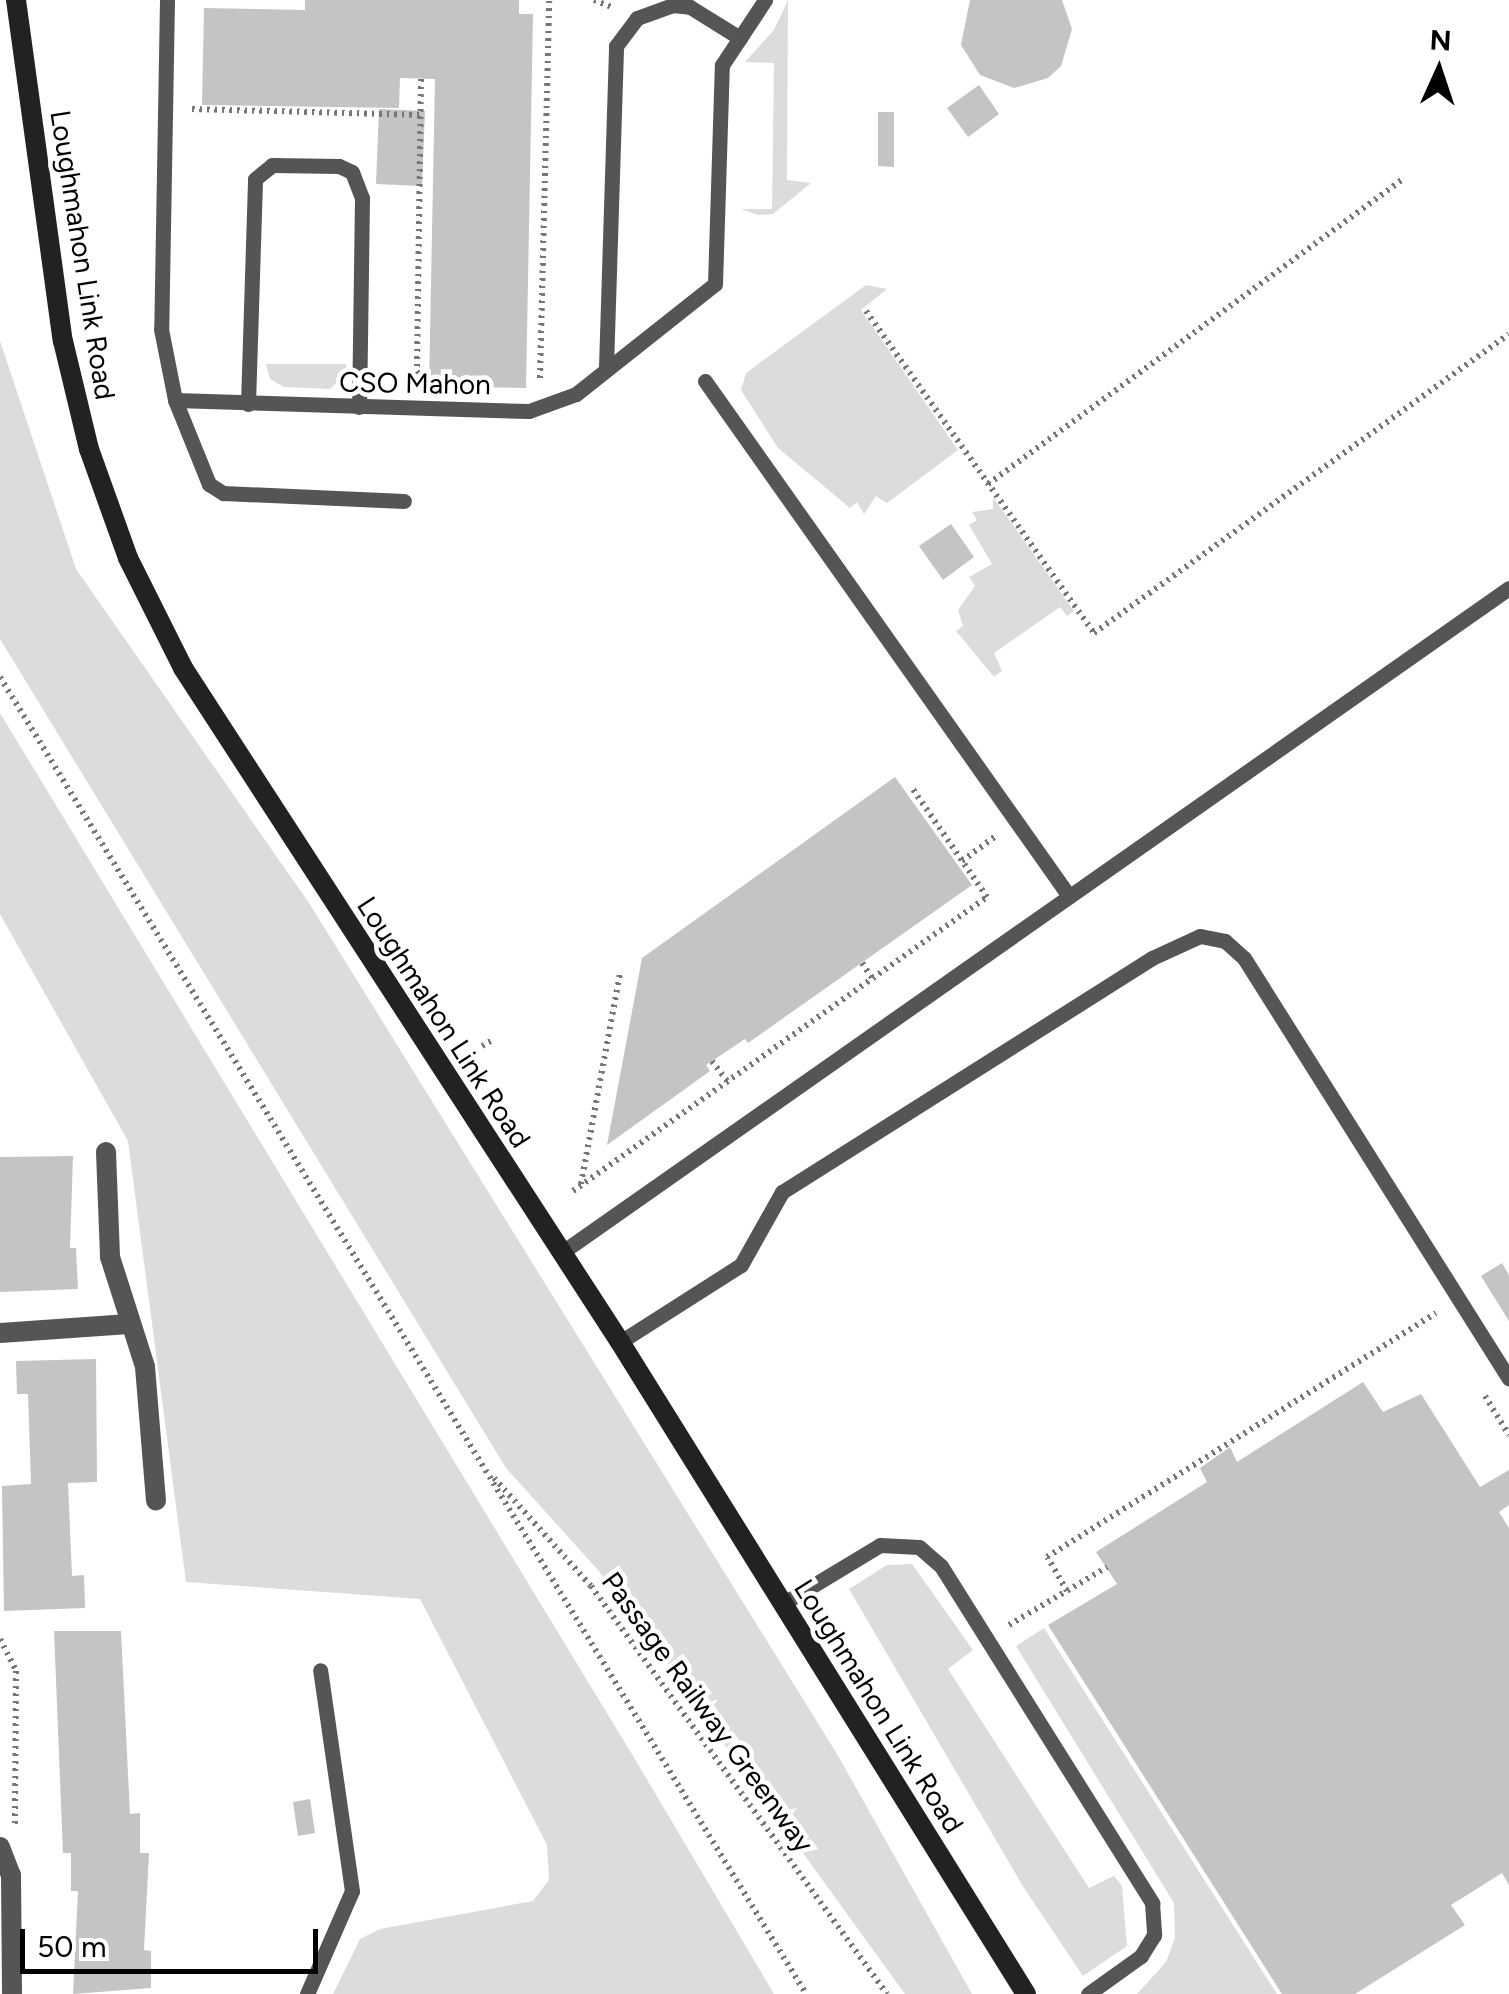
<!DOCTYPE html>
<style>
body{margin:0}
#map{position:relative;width:1509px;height:1994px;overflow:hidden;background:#fff;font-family:Figtree,sans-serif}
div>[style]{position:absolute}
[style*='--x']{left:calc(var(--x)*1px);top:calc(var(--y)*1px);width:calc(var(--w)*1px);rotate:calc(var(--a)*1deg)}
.green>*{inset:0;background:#dcdcdc}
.building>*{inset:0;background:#c4c4c4}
.path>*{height:6px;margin-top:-3px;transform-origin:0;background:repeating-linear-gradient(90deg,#777 0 2.5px,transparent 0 7.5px)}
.lane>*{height:15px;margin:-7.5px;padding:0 7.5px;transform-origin:7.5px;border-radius:7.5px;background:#555}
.street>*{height:20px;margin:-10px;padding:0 10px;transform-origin:10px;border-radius:10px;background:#555}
.secondary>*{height:20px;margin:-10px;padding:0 10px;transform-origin:10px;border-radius:10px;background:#222}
span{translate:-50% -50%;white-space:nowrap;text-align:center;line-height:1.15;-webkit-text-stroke:9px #fff;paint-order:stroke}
.street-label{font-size:28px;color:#000}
.north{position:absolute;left:1389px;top:20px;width:100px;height:100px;-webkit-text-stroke:8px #fff;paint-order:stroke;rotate:3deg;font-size:28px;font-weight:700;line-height:40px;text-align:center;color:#000}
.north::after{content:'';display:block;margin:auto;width:35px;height:45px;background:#000;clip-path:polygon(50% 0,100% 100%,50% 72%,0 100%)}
.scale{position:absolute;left:20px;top:1929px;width:298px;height:45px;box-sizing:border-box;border:5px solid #000;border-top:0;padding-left:12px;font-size:30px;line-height:35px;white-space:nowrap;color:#000;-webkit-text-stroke:8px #fff;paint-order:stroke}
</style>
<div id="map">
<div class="green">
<i style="clip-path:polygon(788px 0,787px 180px,811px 183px,773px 214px,758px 215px,741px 209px,772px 209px,774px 63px,745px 62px,774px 30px)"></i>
<i style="clip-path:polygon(866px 285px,887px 289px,861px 310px,958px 450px,887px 503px,876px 496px,864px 514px,857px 502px,850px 508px,778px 448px,741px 390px,746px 373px)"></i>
<i style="clip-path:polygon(0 341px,76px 569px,309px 903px,837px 1754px,972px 1994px,905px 1994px,598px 1570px,506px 1468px,0 639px)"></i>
<i style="clip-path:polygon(266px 364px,346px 364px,347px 374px,330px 389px,284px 387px,270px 379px)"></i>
<i style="clip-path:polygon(993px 497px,1074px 611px,1067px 616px,1060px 607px,994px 653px,1002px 671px,994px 677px,956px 631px,963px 626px,958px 610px,975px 586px,969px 577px,992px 564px,969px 525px,977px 520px,972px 512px,993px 509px)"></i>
<i style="clip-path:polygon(0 713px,636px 1761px,774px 1994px,333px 1994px,360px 1939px,380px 1929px,533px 1901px,549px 1880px,547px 1845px,420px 1599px,186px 1582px,128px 1141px,0 914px)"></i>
<i style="clip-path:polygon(912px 1564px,973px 1650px,948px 1669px,1089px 1888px,1114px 1876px,1122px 1886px,1127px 1946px,1083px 1976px,1024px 1888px,849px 1589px,887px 1565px)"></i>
<i style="clip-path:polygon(1044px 1628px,1277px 1994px,1137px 1994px,1166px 1962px,1175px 1938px,1174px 1903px,1016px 1646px)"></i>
</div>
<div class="building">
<i style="clip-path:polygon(305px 0,519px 0,519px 14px,533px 14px,526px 388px,429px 386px,435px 79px,400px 78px,399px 108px,202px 105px,204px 8px,305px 10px)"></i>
<i style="clip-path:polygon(970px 0,1062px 0,1072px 29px,1061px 66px,1048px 78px,1014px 88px,980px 75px,961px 45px)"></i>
<i style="clip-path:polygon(979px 85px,999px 114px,968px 137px,947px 108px)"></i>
<i style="clip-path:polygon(379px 109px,425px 111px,422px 186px,376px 184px)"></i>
<i style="clip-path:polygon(878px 112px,894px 112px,894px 167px,878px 166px)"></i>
<i style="clip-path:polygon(951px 524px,974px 557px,943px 580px,919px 546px)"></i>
<i style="clip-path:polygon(895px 777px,972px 885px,748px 1043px,745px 1039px,706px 1065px,710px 1071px,607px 1145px,642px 958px)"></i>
<i style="clip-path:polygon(73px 1156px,70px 1248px,76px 1248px,78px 1289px,0 1292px,0 1157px)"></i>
<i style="clip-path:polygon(1502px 1263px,1509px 1275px,1509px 1321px,1481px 1276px)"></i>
<i style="clip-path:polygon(96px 1359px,97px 1482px,68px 1483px,72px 1576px,84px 1575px,85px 1608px,4px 1611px,2px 1486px,31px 1484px,28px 1394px,17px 1394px,16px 1361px)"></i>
<i style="clip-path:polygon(1363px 1382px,1383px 1412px,1421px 1394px,1480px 1487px,1509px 1470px,1509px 1505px,1499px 1512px,1509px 1528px,1509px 1885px,1502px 1873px,1451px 1905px,1465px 1925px,1355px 1994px,1282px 1994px,1048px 1625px,1117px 1584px,1096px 1552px,1207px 1482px,1200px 1468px,1230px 1447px,1237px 1462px)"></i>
<i style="clip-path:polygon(54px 1631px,121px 1631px,130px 1814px,140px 1813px,140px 1853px,149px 1853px,144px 1950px,151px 1951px,151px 1988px,73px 1994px,78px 1891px,71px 1891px,71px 1853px,63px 1853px)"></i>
<i style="clip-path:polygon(310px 1799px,315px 1833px,298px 1836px,293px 1802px)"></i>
</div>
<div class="path">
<i style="--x:594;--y:0;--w:18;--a:22"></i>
<i style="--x:421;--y:79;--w:292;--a:90.8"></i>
<i style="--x:417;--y:371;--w:13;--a:61"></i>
<i style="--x:192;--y:109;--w:229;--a:1.5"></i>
<i style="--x:866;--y:311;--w:395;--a:54.7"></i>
<i style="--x:1094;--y:633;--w:511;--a:-35.77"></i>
<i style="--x:540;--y:378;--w:378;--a:-88.6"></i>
<i style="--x:988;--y:484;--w:515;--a:-36.31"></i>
<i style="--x:0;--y:677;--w:1544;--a:58.53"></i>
<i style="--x:962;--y:861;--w:44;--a:-36.6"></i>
<i style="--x:862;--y:963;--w:18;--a:56"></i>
<i style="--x:482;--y:1046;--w:13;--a:-29"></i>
<i style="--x:712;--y:1061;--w:25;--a:53"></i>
<i style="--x:581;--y:1184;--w:215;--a:-79.5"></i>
<i style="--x:573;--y:1191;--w:508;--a:-35.38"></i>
<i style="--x:987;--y:897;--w:132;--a:-124.5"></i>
<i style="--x:1485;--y:1396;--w:46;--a:58.4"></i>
<i style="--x:494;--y:1478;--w:145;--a:48.1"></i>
<i style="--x:591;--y:1586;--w:504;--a:54.04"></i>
<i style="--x:1067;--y:1591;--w:39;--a:-120"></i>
<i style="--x:1047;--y:1557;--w:459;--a:-32.1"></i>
<i style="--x:1009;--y:1625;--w:114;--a:-30.6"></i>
<i style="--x:0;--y:1639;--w:36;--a:63"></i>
<i style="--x:16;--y:1671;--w:153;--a:90.4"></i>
</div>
<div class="lane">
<i style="--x:167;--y:0;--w:329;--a:91"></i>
<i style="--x:161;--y:329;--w:72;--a:78.8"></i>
<i style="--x:175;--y:400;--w:354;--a:1.8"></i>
<i style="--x:529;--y:411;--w:50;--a:-19.9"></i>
<i style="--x:576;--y:394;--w:177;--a:-38.4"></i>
<i style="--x:715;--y:284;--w:219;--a:-88.2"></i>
<i style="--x:722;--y:65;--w:78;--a:-56.5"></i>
<i style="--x:606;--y:367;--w:321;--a:-88.2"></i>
<i style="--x:616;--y:46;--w:35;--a:-53"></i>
<i style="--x:637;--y:18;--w:37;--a:-20"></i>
<i style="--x:672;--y:5;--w:18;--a:6"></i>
<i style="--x:690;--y:7;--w:59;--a:31.8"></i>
<i style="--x:705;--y:381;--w:631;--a:54.75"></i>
<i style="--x:175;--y:400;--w:91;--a:68"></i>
<i style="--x:209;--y:484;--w:17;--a:33"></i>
<i style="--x:223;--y:493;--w:181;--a:2.5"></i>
<i style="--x:248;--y:404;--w:225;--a:-88.2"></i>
<i style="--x:255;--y:179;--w:22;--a:-39"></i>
<i style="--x:272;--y:165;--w:67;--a:0.9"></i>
<i style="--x:339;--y:166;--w:14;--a:25"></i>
<i style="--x:352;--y:172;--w:28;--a:69"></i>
<i style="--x:362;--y:198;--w:209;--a:90.8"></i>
<i style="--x:561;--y:1253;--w:1158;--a:-35.05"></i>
<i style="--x:620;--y:1342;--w:143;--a:-32.5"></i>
<i style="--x:741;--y:1265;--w:84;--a:-60.7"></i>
<i style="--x:782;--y:1192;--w:438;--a:-32.3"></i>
<i style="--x:1152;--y:958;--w:53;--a:-24.6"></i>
<i style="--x:1200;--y:936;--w:25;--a:11"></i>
<i style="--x:1225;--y:941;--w:25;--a:42"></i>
<i style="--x:1244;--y:958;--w:497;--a:57.8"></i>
<i style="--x:784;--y:1603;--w:112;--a:-31.1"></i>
<i style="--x:880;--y:1545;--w:39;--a:3"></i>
<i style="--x:919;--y:1547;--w:29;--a:41"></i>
<i style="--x:941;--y:1566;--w:398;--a:57.9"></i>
<i style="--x:1152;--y:1903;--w:32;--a:86"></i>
<i style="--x:1154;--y:1935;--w:25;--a:122"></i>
<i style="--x:1141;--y:1956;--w:65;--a:144.4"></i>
<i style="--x:307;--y:1994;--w:112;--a:-66.4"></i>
<i style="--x:352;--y:1891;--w:223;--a:-98.2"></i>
</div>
<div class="street">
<i style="--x:106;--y:1152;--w:105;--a:87.8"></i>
<i style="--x:110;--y:1257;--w:115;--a:72.3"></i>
<i style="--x:145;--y:1367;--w:134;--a:85.3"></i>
<i style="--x:0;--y:1333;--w:129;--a:-4"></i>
<i style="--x:0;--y:1847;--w:30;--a:69"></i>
<i style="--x:11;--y:1875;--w:119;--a:89.5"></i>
</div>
<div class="secondary">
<i style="--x:16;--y:0;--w:344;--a:82.2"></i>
<i style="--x:63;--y:341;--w:111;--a:76.5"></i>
<i style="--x:89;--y:449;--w:116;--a:70.3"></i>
<i style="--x:128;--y:558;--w:123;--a:63.4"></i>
<i style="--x:183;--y:668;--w:803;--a:57.04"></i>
<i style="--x:620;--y:1342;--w:768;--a:58.09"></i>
</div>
<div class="street-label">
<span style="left:83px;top:255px;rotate:81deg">Loughmahon Link Road</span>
<span style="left:415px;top:383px;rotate:1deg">CSO Mahon</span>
<span style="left:444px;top:1022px;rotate:57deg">Loughmahon Link Road</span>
<span style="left:879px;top:1706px;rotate:58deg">Loughmahon Link Road</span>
<span style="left:708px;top:1712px;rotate:54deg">Passage Railway Greenway</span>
</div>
<div class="north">N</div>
<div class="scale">50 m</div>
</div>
